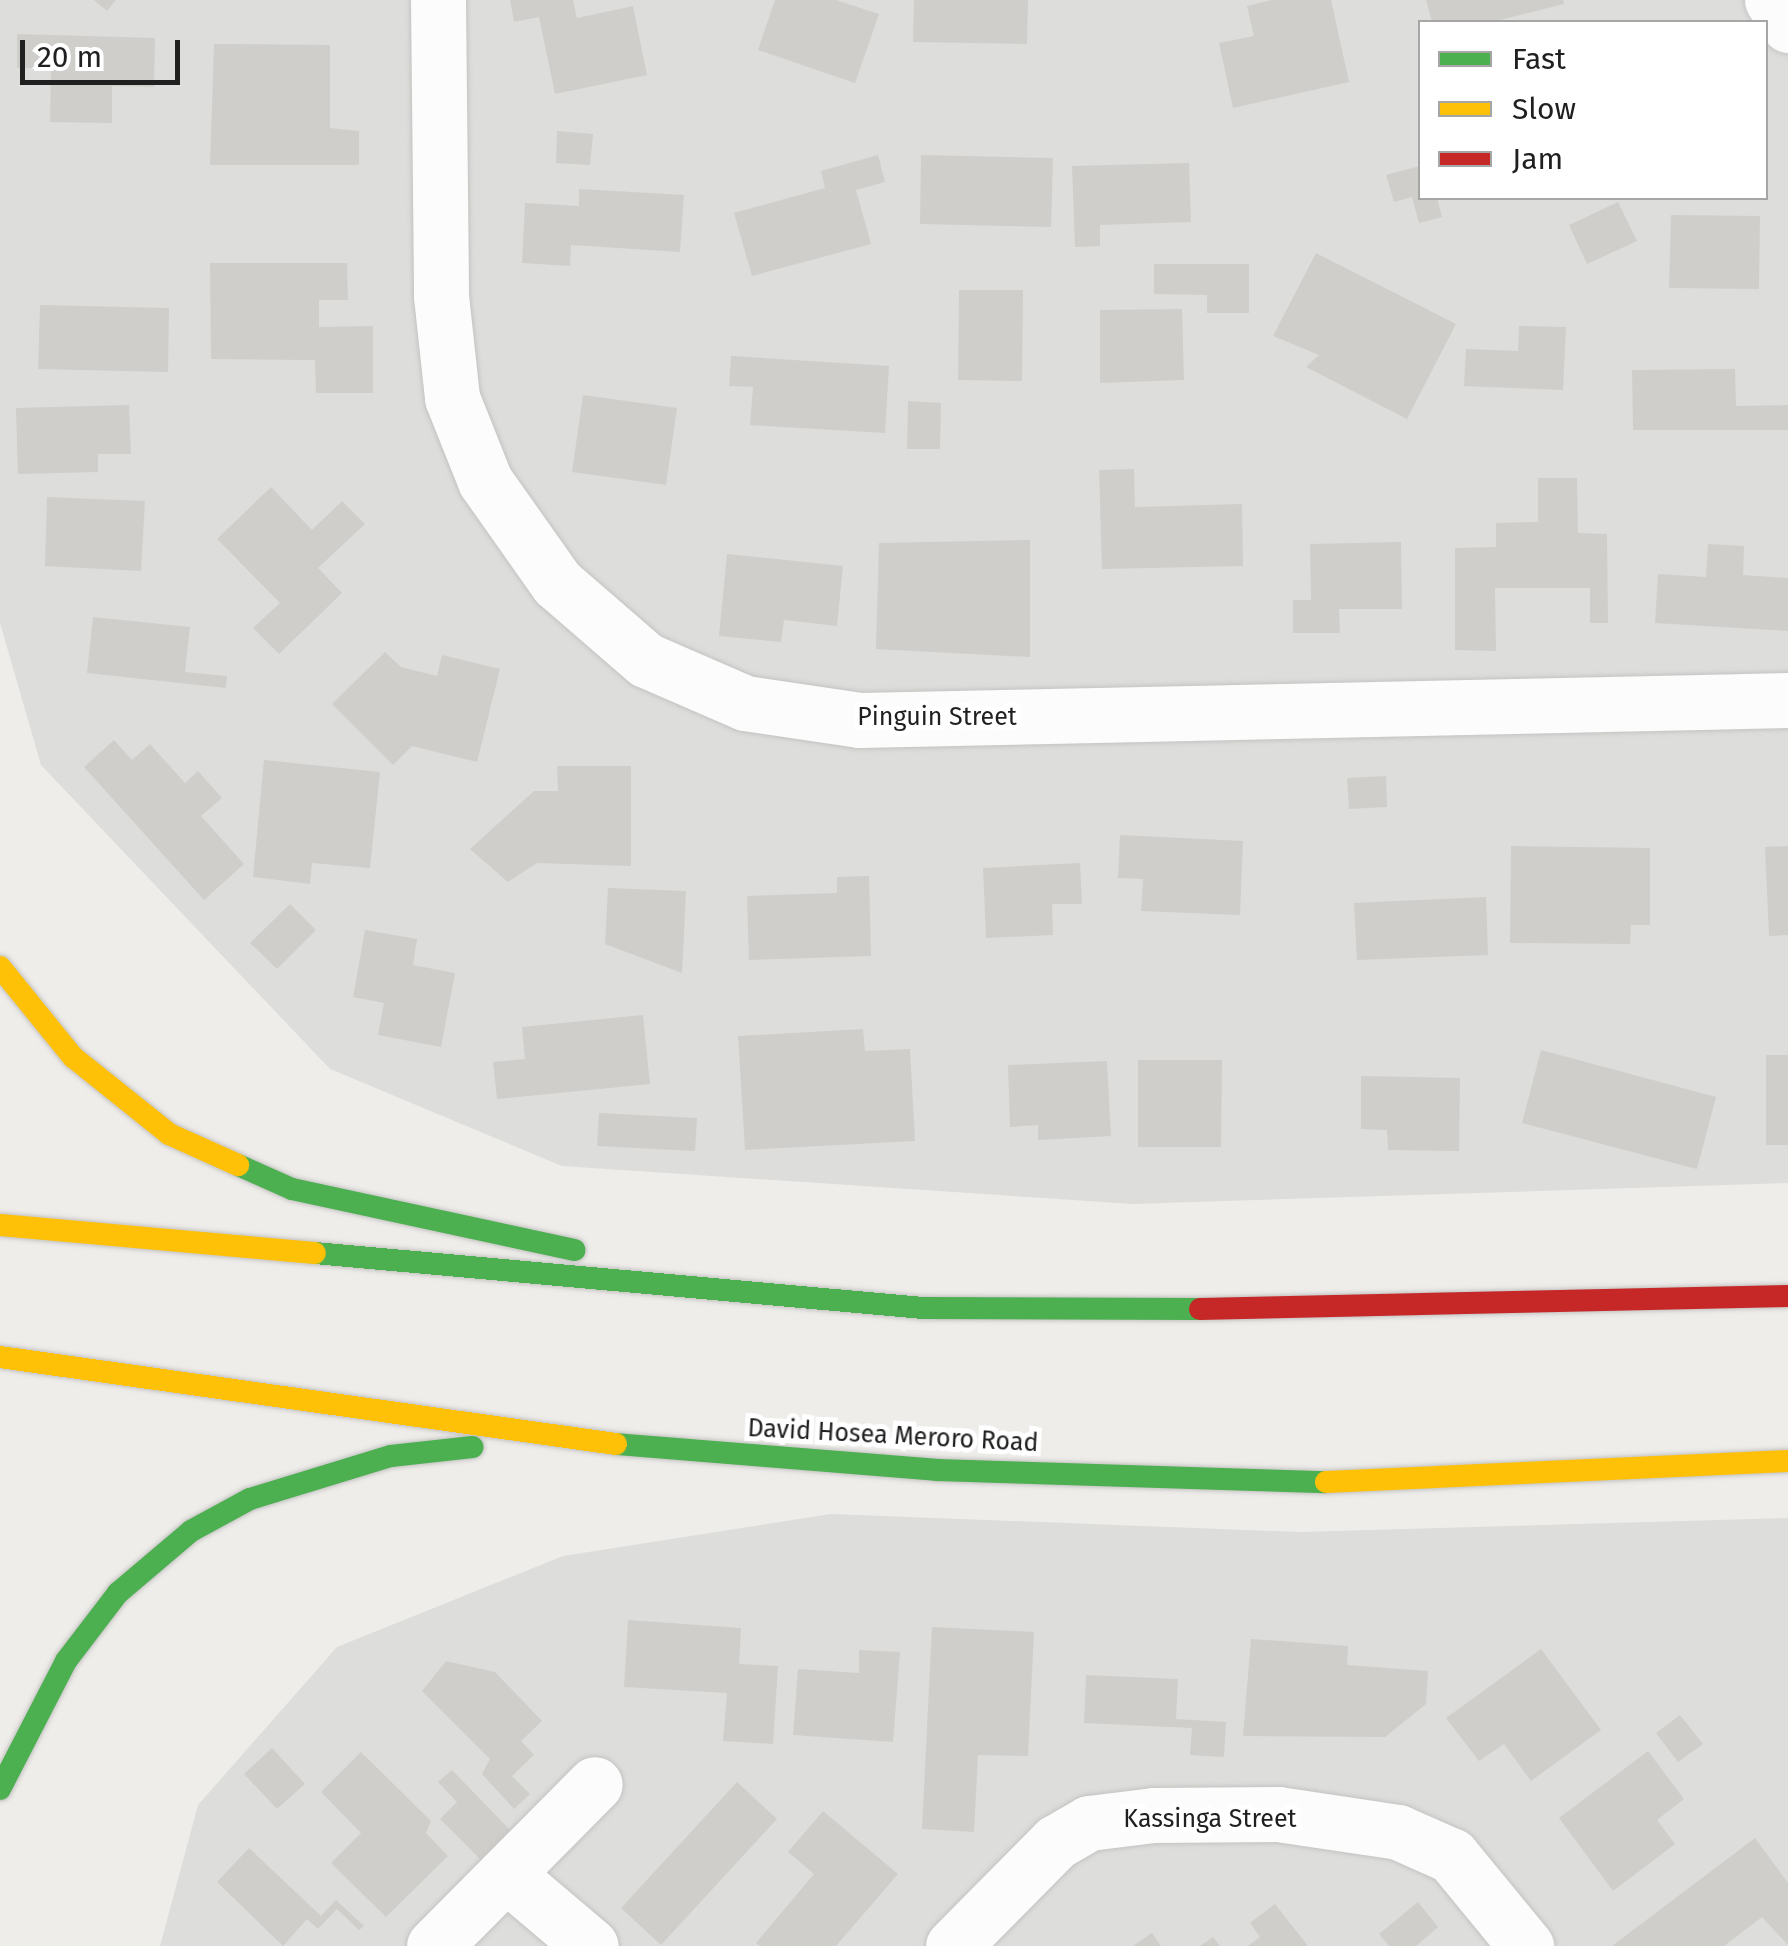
<!DOCTYPE html>
<style>
body{margin:0}
#map{position:relative;width:1788px;height:1946px;overflow:hidden;background:#eeedea;font-family:"Fira Sans",sans-serif}
div>[style]{position:absolute}
[style*='--x']{left:calc(var(--x)*1px);top:calc(var(--y)*1px);width:calc(var(--w)*1px);rotate:calc(var(--a)*1deg)}
.residential>*{inset:0;background:#dddddb}
.building>*{inset:0;background:#cfcecb}
.roads{filter:drop-shadow(0 0 2px #c4c3c2) drop-shadow(0 0 2px #c4c3c2)}
.street>*{height:55px;margin:-27.5px;padding:0 27.5px;transform-origin:27.5px;border-radius:27.5px;background:#fcfcfc}
.fast>*{height:22px;margin:-11px;padding:0 11px;transform-origin:11px;border-radius:11px;background:#4caf50}
.slow>*{height:22px;margin:-11px;padding:0 11px;transform-origin:11px;border-radius:11px;background:#ffc107}
.jam>*{height:22px;margin:-11px;padding:0 11px;transform-origin:11px;border-radius:11px;background:#c62828}
span{translate:-50% -50%;white-space:nowrap;text-align:center;line-height:1.15;-webkit-text-stroke:10px #fff;paint-order:stroke}
.street-label{font-size:25px;color:#202020}
.legend{position:absolute;left:1418px;top:20px;width:350px;height:180px;box-sizing:border-box;background:#fff;border:2px solid #a6a6a6;margin:0;padding:12px 18px;list-style:none;font-size:30px;color:#202020}
.legend li{display:flex;align-items:center;gap:20px;height:50px}
.legend b{width:50px;border:2px solid #a6a6a6}
.scale{position:absolute;left:20px;top:40px;width:160px;height:45px;box-sizing:border-box;border:5px solid #202020;border-top:0;padding-left:12px;font-size:30px;line-height:35px;white-space:nowrap;color:#202020;-webkit-text-stroke:8px #fff;paint-order:stroke}
</style>
<div id="map">
<div class="residential">
<i style="clip-path:polygon(evenodd,0 0,1788px 0,1788px 1183px,1133px 1204px,562px 1166px,330px 1069px,41px 765px,0 623px,0 0,1420px 22px,1766px 22px,1766px 198px,1420px 198px,1420px 22px)"></i>
<i style="clip-path:polygon(831px 1514px,1300px 1532px,1788px 1518px,1788px 1946px,160px 1946px,198px 1805px,337px 1647px,563px 1556px)"></i>
</div>
<div class="building">
<i style="clip-path:polygon(94px 0,116px 0,107px 11px)"></i>
<i style="clip-path:polygon(510px 0,573px 0,577px 18px,633px 6px,647px 75px,555px 94px,539px 17px,514px 22px)"></i>
<i style="clip-path:polygon(775px 0,836px 0,879px 14px,855px 83px,758px 50px)"></i>
<i style="clip-path:polygon(914px 0,1028px 0,1027px 44px,913px 42px)"></i>
<i style="clip-path:polygon(1272px 0,1331px 0,1349px 82px,1233px 108px,1219px 43px,1254px 36px,1247px 6px)"></i>
<i style="clip-path:polygon(1426px 0,1563px 0,1564px 4px,1492px 22px,1432px 22px)"></i>
<i style="clip-path:polygon(17px 34px,155px 38px,154px 87px,112px 86px,112px 123px,50px 122px,51px 68px,17px 68px)"></i>
<i style="clip-path:polygon(214px 44px,330px 45px,330px 128px,359px 131px,359px 165px,210px 165px)"></i>
<i style="clip-path:polygon(557px 131px,593px 134px,590px 165px,556px 163px)"></i>
<i style="clip-path:polygon(878px 155px,885px 182px,856px 190px,871px 244px,752px 276px,734px 213px,825px 188px,821px 171px)"></i>
<i style="clip-path:polygon(921px 155px,1053px 158px,1051px 227px,920px 224px)"></i>
<i style="clip-path:polygon(1189px 163px,1191px 222px,1100px 225px,1100px 246px,1075px 247px,1072px 166px)"></i>
<i style="clip-path:polygon(1420px 166px,1420px 198px,1437px 198px,1442px 217px,1419px 223px,1412px 197px,1394px 202px,1386px 175px)"></i>
<i style="clip-path:polygon(579px 189px,684px 195px,680px 252px,571px 245px,570px 266px,522px 263px,525px 203px,579px 206px)"></i>
<i style="clip-path:polygon(1618px 202px,1637px 241px,1587px 264px,1569px 225px)"></i>
<i style="clip-path:polygon(1671px 215px,1760px 216px,1759px 289px,1669px 288px)"></i>
<i style="clip-path:polygon(1316px 253px,1456px 324px,1407px 419px,1306px 367px,1319px 355px,1273px 336px)"></i>
<i style="clip-path:polygon(210px 263px,347px 263px,348px 300px,319px 300px,319px 327px,373px 326px,373px 393px,316px 393px,315px 360px,211px 359px)"></i>
<i style="clip-path:polygon(1154px 264px,1249px 264px,1249px 313px,1207px 313px,1207px 295px,1154px 294px)"></i>
<i style="clip-path:polygon(959px 290px,1023px 290px,1022px 381px,958px 380px)"></i>
<i style="clip-path:polygon(40px 305px,169px 308px,168px 372px,38px 369px)"></i>
<i style="clip-path:polygon(1182px 309px,1184px 380px,1100px 383px,1100px 310px)"></i>
<i style="clip-path:polygon(1519px 326px,1566px 327px,1563px 390px,1464px 386px,1466px 349px,1518px 351px)"></i>
<i style="clip-path:polygon(731px 356px,889px 366px,885px 433px,750px 425px,753px 387px,729px 386px)"></i>
<i style="clip-path:polygon(1735px 369px,1736px 406px,1788px 405px,1788px 430px,1633px 430px,1632px 370px)"></i>
<i style="clip-path:polygon(583px 395px,677px 408px,666px 485px,572px 472px)"></i>
<i style="clip-path:polygon(908px 401px,941px 403px,940px 449px,907px 449px)"></i>
<i style="clip-path:polygon(129px 405px,131px 454px,98px 454px,98px 472px,18px 474px,16px 408px)"></i>
<i style="clip-path:polygon(1134px 469px,1135px 507px,1242px 504px,1243px 566px,1102px 569px,1099px 470px)"></i>
<i style="clip-path:polygon(1538px 478px,1577px 478px,1578px 533px,1607px 534px,1608px 623px,1590px 623px,1590px 588px,1495px 588px,1496px 651px,1455px 650px,1455px 548px,1496px 547px,1496px 523px,1538px 522px)"></i>
<i style="clip-path:polygon(271px 487px,312px 530px,342px 501px,365px 524px,318px 568px,342px 593px,279px 654px,253px 628px,280px 603px,217px 539px)"></i>
<i style="clip-path:polygon(47px 497px,145px 501px,141px 571px,45px 566px)"></i>
<i style="clip-path:polygon(1030px 540px,1030px 657px,876px 649px,879px 543px)"></i>
<i style="clip-path:polygon(1401px 542px,1402px 609px,1339px 609px,1340px 633px,1293px 633px,1293px 600px,1311px 600px,1310px 544px)"></i>
<i style="clip-path:polygon(1708px 544px,1744px 546px,1743px 575px,1788px 578px,1788px 631px,1655px 623px,1658px 574px,1706px 577px)"></i>
<i style="clip-path:polygon(727px 554px,843px 566px,837px 626px,784px 620px,781px 642px,719px 636px)"></i>
<i style="clip-path:polygon(93px 617px,190px 627px,185px 672px,227px 676px,226px 688px,87px 673px)"></i>
<i style="clip-path:polygon(385px 652px,401px 667px,437px 676px,442px 655px,500px 669px,477px 762px,412px 746px,393px 765px,332px 704px)"></i>
<i style="clip-path:polygon(114px 740px,132px 760px,150px 744px,185px 783px,198px 771px,222px 798px,201px 816px,244px 864px,204px 900px,84px 767px)"></i>
<i style="clip-path:polygon(264px 760px,380px 772px,370px 868px,312px 863px,310px 884px,253px 877px)"></i>
<i style="clip-path:polygon(557px 766px,631px 766px,631px 866px,537px 863px,508px 882px,470px 849px,534px 791px,558px 791px)"></i>
<i style="clip-path:polygon(1386px 776px,1387px 807px,1349px 809px,1347px 778px)"></i>
<i style="clip-path:polygon(1120px 835px,1243px 841px,1240px 915px,1141px 911px,1143px 879px,1118px 878px)"></i>
<i style="clip-path:polygon(1511px 846px,1650px 848px,1650px 925px,1631px 925px,1630px 944px,1510px 943px)"></i>
<i style="clip-path:polygon(1788px 846px,1788px 935px,1769px 936px,1765px 847px)"></i>
<i style="clip-path:polygon(1080px 863px,1082px 904px,1052px 904px,1053px 935px,986px 938px,983px 868px)"></i>
<i style="clip-path:polygon(869px 876px,871px 956px,749px 960px,747px 896px,837px 893px,837px 877px)"></i>
<i style="clip-path:polygon(608px 888px,686px 891px,682px 973px,605px 944px)"></i>
<i style="clip-path:polygon(1486px 897px,1488px 955px,1357px 960px,1354px 903px)"></i>
<i style="clip-path:polygon(290px 904px,316px 930px,277px 969px,250px 943px)"></i>
<i style="clip-path:polygon(365px 930px,417px 939px,413px 965px,455px 973px,441px 1047px,378px 1035px,384px 1003px,353px 997px)"></i>
<i style="clip-path:polygon(643px 1015px,650px 1084px,497px 1099px,493px 1062px,525px 1059px,522px 1027px)"></i>
<i style="clip-path:polygon(863px 1029px,865px 1051px,910px 1049px,915px 1141px,745px 1150px,738px 1036px)"></i>
<i style="clip-path:polygon(1541px 1050px,1716px 1097px,1697px 1169px,1522px 1123px)"></i>
<i style="clip-path:polygon(1766px 1055px,1788px 1055px,1788px 1145px,1766px 1145px)"></i>
<i style="clip-path:polygon(1138px 1060px,1222px 1060px,1221px 1147px,1138px 1147px)"></i>
<i style="clip-path:polygon(1107px 1061px,1111px 1136px,1038px 1140px,1038px 1125px,1010px 1127px,1008px 1065px)"></i>
<i style="clip-path:polygon(1361px 1076px,1460px 1078px,1459px 1151px,1388px 1150px,1387px 1130px,1361px 1129px)"></i>
<i style="clip-path:polygon(599px 1113px,697px 1118px,695px 1151px,597px 1146px)"></i>
<i style="clip-path:polygon(628px 1620px,741px 1628px,739px 1664px,778px 1666px,773px 1744px,723px 1741px,727px 1693px,624px 1687px)"></i>
<i style="clip-path:polygon(932px 1627px,1034px 1632px,1028px 1756px,978px 1755px,974px 1832px,922px 1829px)"></i>
<i style="clip-path:polygon(1251px 1639px,1348px 1646px,1347px 1665px,1428px 1671px,1426px 1704px,1385px 1737px,1243px 1736px)"></i>
<i style="clip-path:polygon(1541px 1649px,1601px 1730px,1531px 1781px,1504px 1744px,1479px 1761px,1446px 1718px)"></i>
<i style="clip-path:polygon(859px 1650px,900px 1652px,893px 1742px,793px 1735px,798px 1669px,859px 1673px)"></i>
<i style="clip-path:polygon(446px 1661px,495px 1672px,542px 1721px,521px 1741px,534px 1755px,512px 1776px,530px 1794px,514px 1809px,482px 1774px,490px 1759px,422px 1691px)"></i>
<i style="clip-path:polygon(1086px 1675px,1178px 1679px,1176px 1719px,1226px 1722px,1224px 1757px,1190px 1755px,1192px 1728px,1084px 1723px)"></i>
<i style="clip-path:polygon(1680px 1715px,1703px 1744px,1678px 1762px,1656px 1733px)"></i>
<i style="clip-path:polygon(272px 1748px,305px 1784px,277px 1809px,244px 1774px)"></i>
<i style="clip-path:polygon(1648px 1751px,1684px 1799px,1657px 1820px,1675px 1844px,1613px 1891px,1559px 1818px)"></i>
<i style="clip-path:polygon(361px 1752px,431px 1821px,426px 1833px,448px 1856px,386px 1917px,331px 1863px,361px 1833px,321px 1792px)"></i>
<i style="clip-path:polygon(452px 1770px,510px 1830px,480px 1859px,440px 1819px,457px 1802px,438px 1782px)"></i>
<i style="clip-path:polygon(737px 1782px,777px 1819px,661px 1945px,621px 1908px)"></i>
<i style="clip-path:polygon(823px 1811px,898px 1874px,836px 1946px,760px 1946px,756px 1943px,814px 1874px,788px 1852px)"></i>
<i style="clip-path:polygon(1755px 1838px,1788px 1883px,1788px 1945px,1762px 1917px,1724px 1946px,1612px 1946px)"></i>
<i style="clip-path:polygon(249px 1848px,321px 1916px,336px 1900px,364px 1926px,359px 1930px,337px 1909px,318px 1929px,307px 1919px,283px 1946px,217px 1882px)"></i>
<i style="clip-path:polygon(1418px 1902px,1438px 1927px,1416px 1946px,1389px 1946px,1379px 1934px)"></i>
<i style="clip-path:polygon(1275px 1904px,1308px 1946px,1248px 1946px,1260px 1937px,1250px 1923px)"></i>
<i style="clip-path:polygon(1152px 1933px,1161px 1946px,1133px 1946px)"></i>
<i style="clip-path:polygon(1213px 1937px,1220px 1946px,1200px 1946px)"></i>
</div>
<div class="roads">
<div class="street">
<i style="--x:438;--y:0;--w:296;--a:89.4"></i>
<i style="--x:441;--y:296;--w:103;--a:83.8"></i>
<i style="--x:452;--y:398;--w:89;--a:68.3"></i>
<i style="--x:485;--y:481;--w:125;--a:54.8"></i>
<i style="--x:557;--y:583;--w:118;--a:40.9"></i>
<i style="--x:646;--y:660;--w:108;--a:23.5"></i>
<i style="--x:745;--y:703;--w:116;--a:8.4"></i>
<i style="--x:860;--y:720;--w:928;--a:-1.23"></i>
<i style="--x:1772;--y:0;--w:30;--a:57"></i>
<i style="--x:506;--y:1874;--w:111;--a:40.3"></i>
<i style="--x:434;--y:1946;--w:228;--a:-45.2"></i>
<i style="--x:953;--y:1946;--w:146;--a:-45.3"></i>
<i style="--x:1056;--y:1842;--w:38;--a:-30"></i>
<i style="--x:1089;--y:1823;--w:65;--a:-7"></i>
<i style="--x:1154;--y:1815;--w:124;--a:-0.5"></i>
<i style="--x:1278;--y:1814;--w:121;--a:8.5"></i>
<i style="--x:1398;--y:1832;--w:59;--a:24"></i>
<i style="--x:1452;--y:1856;--w:117;--a:50.6"></i>
</div>
<div class="fast">
<i style="--x:238;--y:1165;--w:59;--a:24"></i>
<i style="--x:292;--y:1189;--w:289;--a:12.2"></i>
<i style="--x:315;--y:1253;--w:610;--a:5.17"></i>
<i style="--x:923;--y:1308;--w:277;--a:0.2"></i>
<i style="--x:616;--y:1444;--w:322;--a:4.6"></i>
<i style="--x:937;--y:1470;--w:389;--a:1.8"></i>
<i style="--x:0;--y:1789;--w:144;--a:-62.7"></i>
<i style="--x:66;--y:1661;--w:86;--a:-52.6"></i>
<i style="--x:118;--y:1593;--w:96;--a:-40.3"></i>
<i style="--x:191;--y:1531;--w:67;--a:-28.5"></i>
<i style="--x:250;--y:1499;--w:147;--a:-17"></i>
<i style="--x:391;--y:1456;--w:82;--a:-6.3"></i>
</div>
<div class="slow">
<i style="--x:0;--y:967;--w:116;--a:51"></i>
<i style="--x:73;--y:1057;--w:123;--a:38.7"></i>
<i style="--x:169;--y:1134;--w:76;--a:24.2"></i>
<i style="--x:0;--y:1225;--w:316;--a:5.1"></i>
<i style="--x:0;--y:1357;--w:622;--a:8.04"></i>
<i style="--x:1326;--y:1482;--w:462;--a:-2.6"></i>
</div>
<div class="jam">
<i style="--x:1200;--y:1309;--w:588;--a:-1.27"></i>
</div>
</div>
<div class="street-label">
<span style="left:937px;top:717px">Pinguin Street</span>
<span style="left:893px;top:1436px;rotate:3deg">David Hosea Meroro Road</span>
<span style="left:1210px;top:1819px">Kassinga Street</span>
</div>
<ul class="legend">
<li><b style="height:12px;background:#4caf50"></b>Fast</li>
<li><b style="height:12px;background:#ffc107"></b>Slow</li>
<li><b style="height:12px;background:#c62828"></b>Jam</li>
</ul>
<div class="scale">20 m</div>
</div>
